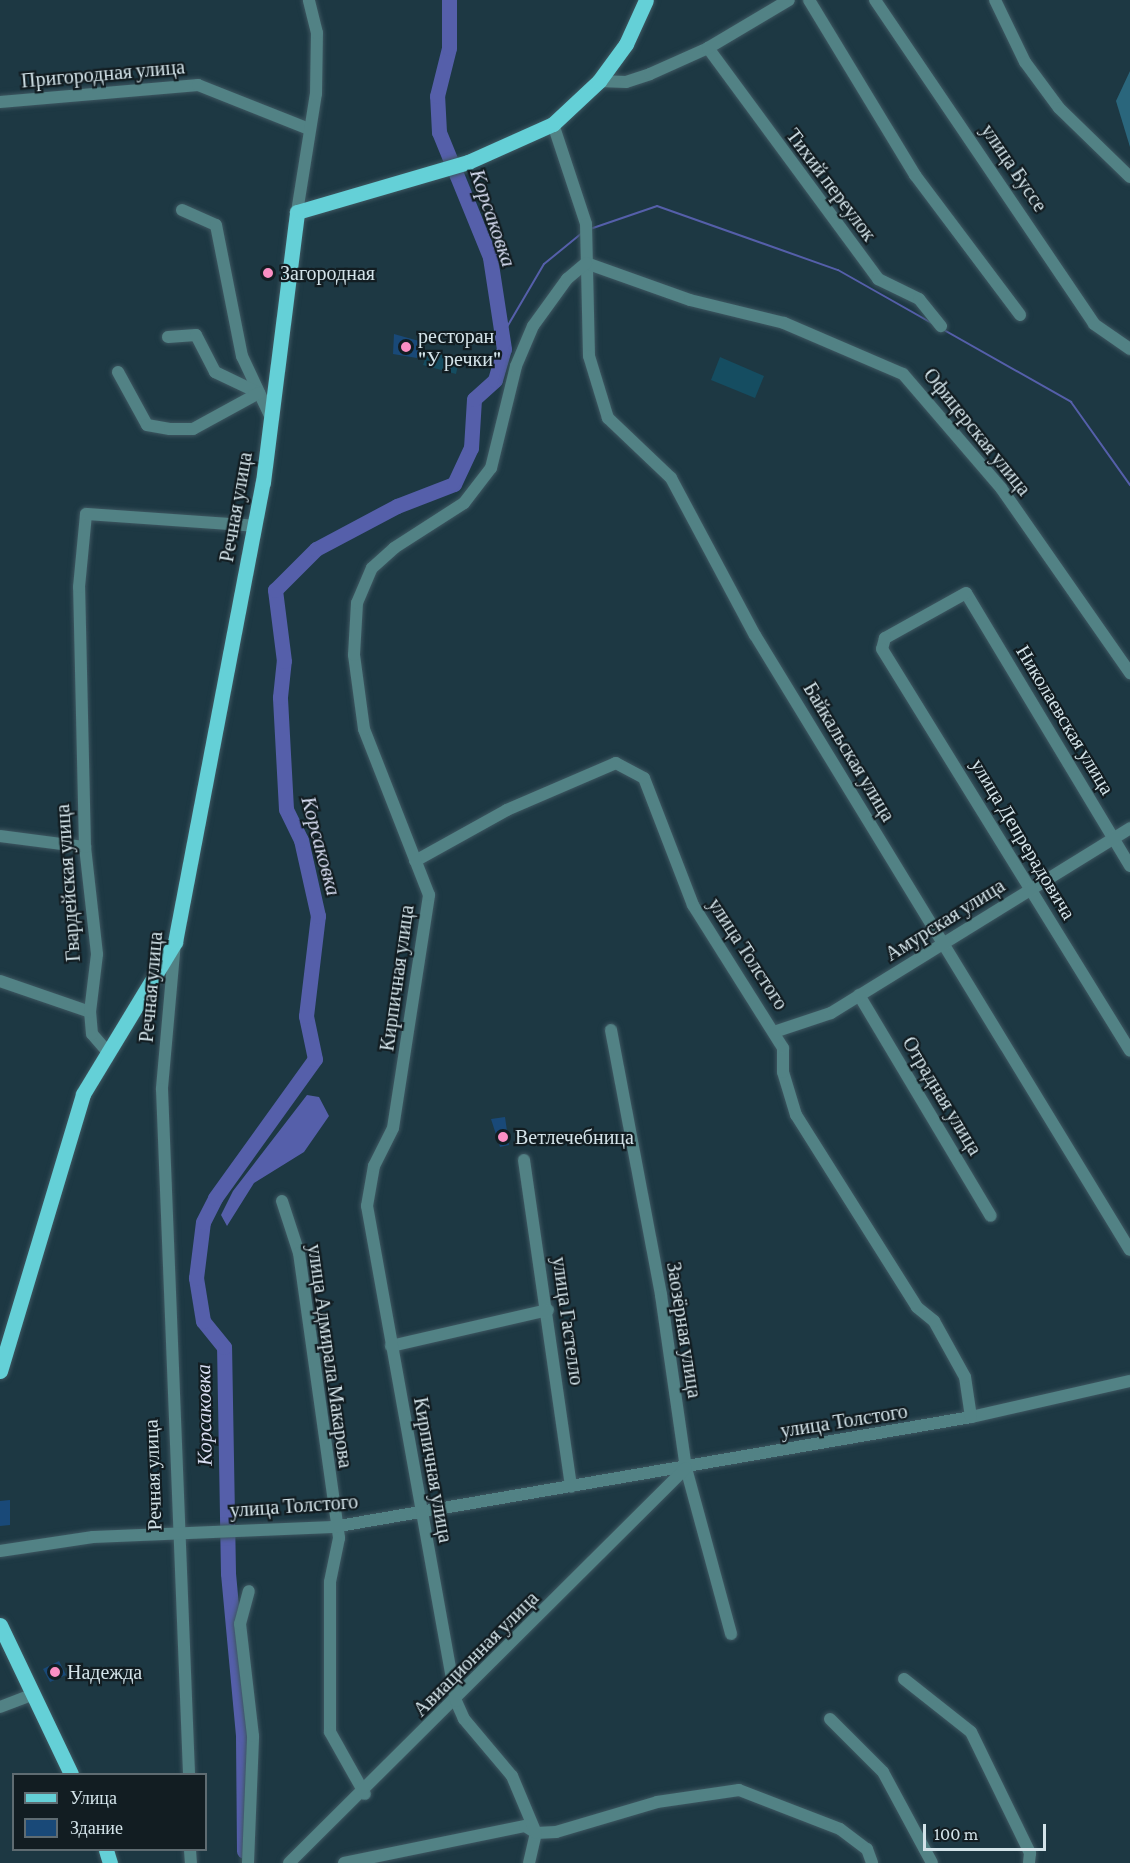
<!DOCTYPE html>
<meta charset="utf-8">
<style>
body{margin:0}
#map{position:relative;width:1130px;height:1863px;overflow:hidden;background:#1d3843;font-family:"Crimson Pro",serif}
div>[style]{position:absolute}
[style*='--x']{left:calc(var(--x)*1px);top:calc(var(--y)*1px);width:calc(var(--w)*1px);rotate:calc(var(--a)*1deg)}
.green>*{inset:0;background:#154d61}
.forest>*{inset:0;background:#2a667c}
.water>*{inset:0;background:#555faa}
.stream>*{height:2px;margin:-1px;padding:0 1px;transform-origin:1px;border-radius:1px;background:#555faa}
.river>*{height:15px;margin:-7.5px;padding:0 7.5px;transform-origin:7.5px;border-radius:7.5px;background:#555faa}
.building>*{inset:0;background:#194978}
.roads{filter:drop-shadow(0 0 2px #3e5761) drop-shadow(0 0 2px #3e5761)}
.minor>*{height:12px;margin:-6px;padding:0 6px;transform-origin:6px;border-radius:6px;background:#528285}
.major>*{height:15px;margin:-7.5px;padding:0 7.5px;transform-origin:7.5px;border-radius:7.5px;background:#64d0d7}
.dots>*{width:16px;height:16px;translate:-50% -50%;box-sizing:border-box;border:3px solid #121d22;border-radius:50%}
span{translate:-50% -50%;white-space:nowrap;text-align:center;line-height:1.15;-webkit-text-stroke:4.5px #121d22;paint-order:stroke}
.street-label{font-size:20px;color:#d3e3e9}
.poi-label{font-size:20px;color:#d3e3e9}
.left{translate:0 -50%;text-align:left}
.water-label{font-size:21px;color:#d8ddf2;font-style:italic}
.legend{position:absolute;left:12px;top:1773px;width:195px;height:78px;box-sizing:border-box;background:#121d22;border:2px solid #5f6c72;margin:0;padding:8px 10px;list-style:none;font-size:18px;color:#d3e3e9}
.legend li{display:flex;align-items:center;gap:12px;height:30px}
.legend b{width:30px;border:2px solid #5f6c72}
.scale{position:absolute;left:923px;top:1824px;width:123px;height:27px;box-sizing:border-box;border:3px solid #d3e3e9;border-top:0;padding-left:8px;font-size:18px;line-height:21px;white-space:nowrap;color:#d3e3e9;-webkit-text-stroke:4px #121d22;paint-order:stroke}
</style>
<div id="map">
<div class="green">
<i style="clip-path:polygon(436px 352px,459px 360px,456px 374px,423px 365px,427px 354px)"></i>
<i style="clip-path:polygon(720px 357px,764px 376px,755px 398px,711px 380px)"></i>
</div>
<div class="forest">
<i style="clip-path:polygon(1130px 71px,1130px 147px,1116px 101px)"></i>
</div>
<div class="water">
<i style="clip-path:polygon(307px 1095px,319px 1097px,329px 1116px,304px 1152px,254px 1183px,227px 1226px,221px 1215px,233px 1191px)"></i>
</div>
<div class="stream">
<i style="--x:590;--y:229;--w:71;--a:-18.9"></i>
<i style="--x:657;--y:206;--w:192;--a:19.5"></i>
<i style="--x:838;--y:270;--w:268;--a:29.5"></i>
<i style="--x:1071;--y:402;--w:102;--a:54.6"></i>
<i style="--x:504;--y:349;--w:22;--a:-82"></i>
<i style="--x:507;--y:327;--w:73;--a:-59.6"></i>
<i style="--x:544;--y:264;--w:49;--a:-39.2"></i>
</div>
<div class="river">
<i style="--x:244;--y:1851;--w:116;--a:-90.5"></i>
<i style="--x:243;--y:1735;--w:163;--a:-95.3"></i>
<i style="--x:228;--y:1573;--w:226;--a:-91"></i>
<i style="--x:224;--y:1347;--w:33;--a:-129"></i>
<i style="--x:203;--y:1321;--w:44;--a:-99.2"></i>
<i style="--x:196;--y:1278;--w:56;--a:-82.9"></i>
<i style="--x:203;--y:1222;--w:27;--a:-63"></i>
<i style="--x:215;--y:1198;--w:171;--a:-54.3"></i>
<i style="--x:315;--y:1059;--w:44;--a:-101.8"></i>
<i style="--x:306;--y:1016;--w:101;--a:-83.2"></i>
<i style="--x:318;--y:916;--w:78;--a:-102.6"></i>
<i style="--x:301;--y:840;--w:34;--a:-116"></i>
<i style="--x:286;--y:809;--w:112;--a:-93.1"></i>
<i style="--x:280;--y:697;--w:36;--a:-84"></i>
<i style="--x:284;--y:661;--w:72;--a:-97.2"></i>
<i style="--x:275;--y:590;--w:58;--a:-45"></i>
<i style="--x:316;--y:549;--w:92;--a:-28"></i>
<i style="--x:397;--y:506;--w:61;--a:-21.1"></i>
<i style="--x:454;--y:484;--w:40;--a:-65"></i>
<i style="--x:471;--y:448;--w:49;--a:-86.5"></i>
<i style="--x:474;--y:399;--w:28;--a:-42"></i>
<i style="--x:495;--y:380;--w:32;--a:-74"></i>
<i style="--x:504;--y:349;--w:93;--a:-98.7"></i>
<i style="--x:490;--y:257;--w:135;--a:-112.2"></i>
<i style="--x:439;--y:132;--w:36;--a:-93"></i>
<i style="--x:437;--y:96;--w:49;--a:-76"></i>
<i style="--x:449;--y:48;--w:48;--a:-90"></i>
</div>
<div class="building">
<i style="clip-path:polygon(394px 334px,419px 341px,417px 358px,393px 354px)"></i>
<i style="clip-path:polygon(505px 1117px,509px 1145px,500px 1147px,491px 1119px)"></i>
<i style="clip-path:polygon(10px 1500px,10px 1525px,0 1526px,0 1501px)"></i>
<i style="clip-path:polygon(59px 1661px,66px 1675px,50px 1682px,43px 1669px)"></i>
</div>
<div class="roads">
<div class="minor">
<i style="--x:809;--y:0;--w:205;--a:58.8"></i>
<i style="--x:915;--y:175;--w:175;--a:53.1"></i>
<i style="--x:875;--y:0;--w:391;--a:55.9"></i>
<i style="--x:1094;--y:324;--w:44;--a:34.8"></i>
<i style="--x:995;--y:0;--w:69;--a:64.2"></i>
<i style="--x:1025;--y:62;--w:57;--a:53.5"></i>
<i style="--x:1059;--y:108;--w:99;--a:44.2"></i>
<i style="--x:708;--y:48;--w:287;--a:53.6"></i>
<i style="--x:878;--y:279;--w:46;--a:26"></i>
<i style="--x:919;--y:299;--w:35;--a:51"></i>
<i style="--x:599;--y:81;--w:27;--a:2"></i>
<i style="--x:626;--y:82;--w:25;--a:-18"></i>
<i style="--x:650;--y:74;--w:64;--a:-24.1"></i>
<i style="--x:708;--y:48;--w:94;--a:-30.7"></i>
<i style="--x:0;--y:102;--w:199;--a:-4.9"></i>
<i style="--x:198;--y:85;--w:119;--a:21.6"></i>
<i style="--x:553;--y:124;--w:105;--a:71.7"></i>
<i style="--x:586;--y:224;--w:132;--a:88.7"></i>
<i style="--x:589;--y:356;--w:65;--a:73"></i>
<i style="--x:608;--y:418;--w:87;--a:43.6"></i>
<i style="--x:671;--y:478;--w:178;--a:61.9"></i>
<i style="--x:755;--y:635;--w:720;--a:58.63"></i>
<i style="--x:182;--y:210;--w:37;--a:24"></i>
<i style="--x:216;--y:225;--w:134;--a:78.8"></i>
<i style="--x:242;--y:356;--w:68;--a:64.9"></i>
<i style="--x:297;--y:212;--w:120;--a:-80.9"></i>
<i style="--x:316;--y:94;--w:61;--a:-89.1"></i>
<i style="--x:317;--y:33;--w:34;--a:-104"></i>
<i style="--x:586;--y:263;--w:110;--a:19.6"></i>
<i style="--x:690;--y:300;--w:97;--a:13.7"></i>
<i style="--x:784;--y:323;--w:129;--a:23.2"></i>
<i style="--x:903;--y:374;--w:150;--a:49.3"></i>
<i style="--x:1001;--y:488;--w:226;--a:55.1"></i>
<i style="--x:168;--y:337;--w:28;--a:-4"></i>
<i style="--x:196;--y:335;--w:42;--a:62.8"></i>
<i style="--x:215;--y:372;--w:49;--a:25.5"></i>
<i style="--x:118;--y:372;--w:60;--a:61.3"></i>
<i style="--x:147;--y:425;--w:23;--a:10"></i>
<i style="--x:170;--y:429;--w:23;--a:0"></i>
<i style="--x:193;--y:429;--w:75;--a:-28.6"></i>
<i style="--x:0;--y:836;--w:86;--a:7.4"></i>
<i style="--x:1130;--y:866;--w:318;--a:-121"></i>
<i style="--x:966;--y:593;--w:93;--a:150.9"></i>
<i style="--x:885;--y:638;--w:11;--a:105"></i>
<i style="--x:882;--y:649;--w:472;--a:58.3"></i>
<i style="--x:175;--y:942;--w:148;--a:95.1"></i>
<i style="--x:162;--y:1089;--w:686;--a:87.74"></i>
<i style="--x:0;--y:981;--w:95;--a:19"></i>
<i style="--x:859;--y:995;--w:257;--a:59.2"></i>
<i style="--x:611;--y:1030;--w:270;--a:79.3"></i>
<i style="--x:661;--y:1295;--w:175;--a:81.8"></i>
<i style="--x:686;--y:1468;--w:172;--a:74.8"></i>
<i style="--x:774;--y:1032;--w:60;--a:-18.4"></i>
<i style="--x:831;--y:1013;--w:352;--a:-31.7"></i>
<i style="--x:106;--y:1050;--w:21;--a:-131"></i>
<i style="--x:92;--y:1034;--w:22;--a:-95"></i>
<i style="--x:90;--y:1012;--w:58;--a:-83.1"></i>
<i style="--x:97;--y:954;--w:108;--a:-96.4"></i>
<i style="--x:85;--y:847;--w:260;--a:-91.3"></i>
<i style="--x:79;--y:587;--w:73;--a:-84.5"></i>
<i style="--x:86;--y:514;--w:170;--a:4"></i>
<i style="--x:524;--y:1160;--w:330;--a:81.8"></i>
<i style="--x:282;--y:1201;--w:55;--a:71.9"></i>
<i style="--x:299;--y:1253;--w:288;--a:82"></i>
<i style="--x:339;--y:1538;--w:45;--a:101.6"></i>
<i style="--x:330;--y:1582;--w:150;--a:90"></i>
<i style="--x:330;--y:1732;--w:71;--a:60.6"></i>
<i style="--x:391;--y:1346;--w:161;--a:-12.9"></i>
<i style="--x:971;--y:1417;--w:163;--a:-12.8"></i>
<i style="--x:0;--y:1551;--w:94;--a:-8.6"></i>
<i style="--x:93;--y:1537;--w:240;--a:-2.4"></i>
<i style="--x:333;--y:1527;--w:647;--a:-9.78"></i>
<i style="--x:971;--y:1417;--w:40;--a:-98.5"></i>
<i style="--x:965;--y:1377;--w:64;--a:-119"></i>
<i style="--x:934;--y:1321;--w:22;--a:-141"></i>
<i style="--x:917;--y:1307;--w:227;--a:-122.2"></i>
<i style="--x:796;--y:1115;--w:45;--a:-106.8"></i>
<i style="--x:783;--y:1072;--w:24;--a:-90"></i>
<i style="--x:783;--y:1048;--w:169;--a:-122.2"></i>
<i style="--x:693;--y:905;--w:136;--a:-111.1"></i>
<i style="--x:644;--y:778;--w:32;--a:-152"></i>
<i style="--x:616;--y:763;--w:119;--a:156.7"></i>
<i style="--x:507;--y:810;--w:105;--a:151"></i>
<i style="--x:904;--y:1679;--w:85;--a:38.3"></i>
<i style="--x:971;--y:1732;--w:135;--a:64"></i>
<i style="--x:1030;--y:1853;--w:10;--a:96"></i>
<i style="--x:0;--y:1707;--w:34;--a:-21"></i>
<i style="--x:830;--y:1719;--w:75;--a:45"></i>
<i style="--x:883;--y:1772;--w:103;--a:61.7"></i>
<i style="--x:190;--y:1850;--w:13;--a:86"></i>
<i style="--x:248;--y:1863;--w:127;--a:-87.7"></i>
<i style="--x:253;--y:1736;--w:113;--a:-96.6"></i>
<i style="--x:240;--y:1624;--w:34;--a:-75"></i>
<i style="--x:289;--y:1863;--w:560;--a:-44.86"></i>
<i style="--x:344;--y:1863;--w:185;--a:-11.6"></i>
<i style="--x:525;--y:1826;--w:13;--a:32"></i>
<i style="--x:536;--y:1833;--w:20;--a:-3"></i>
<i style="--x:556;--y:1832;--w:105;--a:-16.5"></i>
<i style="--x:657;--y:1802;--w:83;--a:-8.3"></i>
<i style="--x:739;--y:1790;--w:108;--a:21.1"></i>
<i style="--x:840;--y:1829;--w:34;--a:37"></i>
<i style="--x:867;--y:1849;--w:15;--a:70"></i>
<i style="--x:529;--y:1863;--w:31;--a:-77"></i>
<i style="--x:536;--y:1833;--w:62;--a:-112.8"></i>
<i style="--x:512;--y:1776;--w:75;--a:-130.1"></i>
<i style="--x:464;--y:1719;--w:20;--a:-114"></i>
<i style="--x:456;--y:1701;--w:503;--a:-100.19"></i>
<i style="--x:367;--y:1206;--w:41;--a:-80.1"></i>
<i style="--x:374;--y:1166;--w:42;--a:-63.4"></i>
<i style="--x:393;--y:1128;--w:236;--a:-81.2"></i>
<i style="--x:429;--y:895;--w:178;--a:-111.4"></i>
<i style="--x:364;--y:729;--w:75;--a:-97.7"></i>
<i style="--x:354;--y:655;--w:52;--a:-86.7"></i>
<i style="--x:357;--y:603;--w:38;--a:-67"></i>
<i style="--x:372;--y:568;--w:30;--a:-42"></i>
<i style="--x:394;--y:548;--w:83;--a:-32.7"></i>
<i style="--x:464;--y:503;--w:44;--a:-52.4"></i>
<i style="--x:491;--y:468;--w:105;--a:-76.2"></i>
<i style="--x:516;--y:366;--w:43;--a:-67"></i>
<i style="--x:533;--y:326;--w:58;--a:-54.1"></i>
<i style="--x:567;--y:279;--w:25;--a:-40"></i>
</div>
<div class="major">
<i style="--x:0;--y:1371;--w:289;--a:-73.3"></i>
<i style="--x:83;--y:1094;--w:178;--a:-58.8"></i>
<i style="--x:175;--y:942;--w:468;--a:-79.2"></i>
<i style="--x:263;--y:482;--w:272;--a:-82.8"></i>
<i style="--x:297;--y:212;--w:178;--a:-16.3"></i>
<i style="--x:468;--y:162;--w:93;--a:-24.1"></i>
<i style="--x:553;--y:124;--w:63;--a:-43.1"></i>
<i style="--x:599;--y:81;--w:46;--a:-53.9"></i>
<i style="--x:626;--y:44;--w:48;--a:-65.6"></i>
<i style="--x:0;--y:1625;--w:165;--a:64.5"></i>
<i style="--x:106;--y:1850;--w:14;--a:73"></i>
</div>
</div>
<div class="dots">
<i style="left:268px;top:273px;background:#fb8fc4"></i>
<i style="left:406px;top:347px;background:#fb8fc4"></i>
<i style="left:503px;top:1137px;background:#fb8fc4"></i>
<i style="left:55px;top:1672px;background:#fb8fc4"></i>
</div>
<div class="street-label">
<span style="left:103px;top:74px;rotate:-5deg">Пригородная улица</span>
<span style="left:1014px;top:168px;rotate:56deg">улица Буссе</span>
<span style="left:831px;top:185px;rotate:53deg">Тихий переулок</span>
<span style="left:977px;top:432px;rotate:51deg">Офицерская улица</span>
<span style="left:236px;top:507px;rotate:-80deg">Речная улица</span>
<span style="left:1065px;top:720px;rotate:59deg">Николаевская улица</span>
<span style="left:849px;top:752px;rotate:59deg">Байкальская улица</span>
<span style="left:1023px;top:839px;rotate:59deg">улица Депрерадовича</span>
<span style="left:68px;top:883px;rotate:-94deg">Гвардейская улица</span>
<span style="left:945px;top:920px;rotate:-32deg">Амурская улица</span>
<span style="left:748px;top:954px;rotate:57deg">улица Толстого</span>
<span style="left:397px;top:978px;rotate:-82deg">Кирпичная улица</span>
<span style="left:151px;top:987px;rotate:-85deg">Речная улица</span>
<span style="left:942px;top:1096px;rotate:59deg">Отрадная улица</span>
<span style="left:568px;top:1321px;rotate:82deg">улица Гастелло</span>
<span style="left:684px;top:1330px;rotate:81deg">Заозёрная улица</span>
<span style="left:330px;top:1356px;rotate:82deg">улица Адмирала Макарова</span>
<span style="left:844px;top:1421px;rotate:-9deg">улица Толстого</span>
<span style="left:433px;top:1470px;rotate:80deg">Кирпичная улица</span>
<span style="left:153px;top:1475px;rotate:-92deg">Речная улица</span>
<span style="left:294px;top:1506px;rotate:-4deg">улица Толстого</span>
<span style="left:476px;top:1654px;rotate:-45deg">Авиационная улица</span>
</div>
<div class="poi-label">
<span class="left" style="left:280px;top:273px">Загородная</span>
<span class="left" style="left:418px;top:348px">ресторан<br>"У речки"</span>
<span class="left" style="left:515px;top:1137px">Ветлечебница</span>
<span class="left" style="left:67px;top:1672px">Надежда</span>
</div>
<div class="water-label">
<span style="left:493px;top:218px;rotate:71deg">Корсаковка</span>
<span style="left:321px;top:846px;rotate:75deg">Корсаковка</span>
<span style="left:204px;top:1415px;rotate:-91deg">Корсаковка</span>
</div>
<ul class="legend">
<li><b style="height:8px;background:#64d0d7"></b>Улица</li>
<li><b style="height:16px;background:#194978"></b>Здание</li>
</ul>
<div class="scale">100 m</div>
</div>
